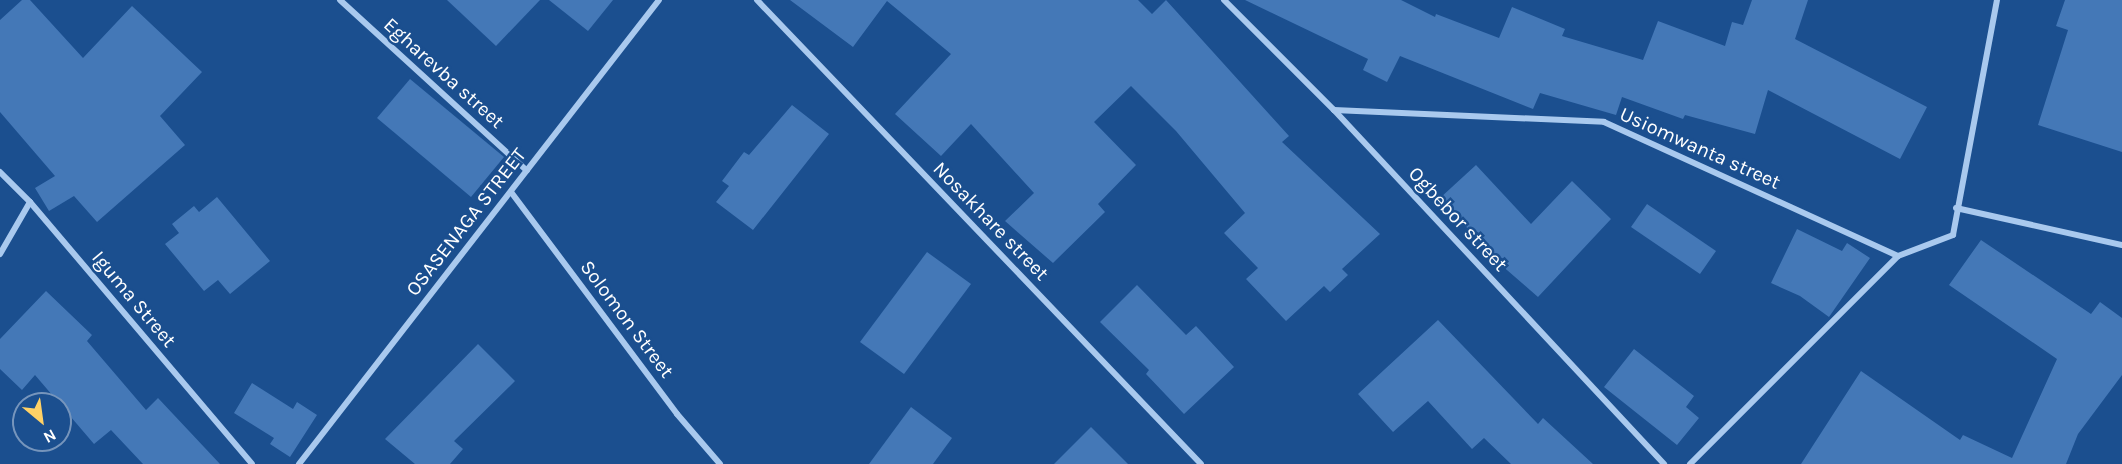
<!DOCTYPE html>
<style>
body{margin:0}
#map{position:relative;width:2122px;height:464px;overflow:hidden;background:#1b4f8f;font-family:Karla,sans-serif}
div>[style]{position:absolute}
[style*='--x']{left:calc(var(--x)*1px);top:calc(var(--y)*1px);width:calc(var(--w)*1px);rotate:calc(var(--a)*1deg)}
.building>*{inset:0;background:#4478b7}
.street>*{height:6px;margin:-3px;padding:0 3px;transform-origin:3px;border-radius:3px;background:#a9c9ee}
span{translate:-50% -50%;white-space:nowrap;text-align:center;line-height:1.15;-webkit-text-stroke:5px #1b4f8f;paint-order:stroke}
.street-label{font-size:20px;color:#fff}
.north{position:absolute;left:12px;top:392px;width:60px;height:60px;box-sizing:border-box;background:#1b4f8f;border:2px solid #7695bc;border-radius:50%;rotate:151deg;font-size:16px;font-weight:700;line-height:24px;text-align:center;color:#fff}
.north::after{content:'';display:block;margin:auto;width:21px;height:27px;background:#ffd166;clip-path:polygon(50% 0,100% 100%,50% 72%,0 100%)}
</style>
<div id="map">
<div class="building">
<i style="clip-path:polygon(22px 0,30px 0,83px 58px,132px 6px,202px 72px,160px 116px,185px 145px,97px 222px,74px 196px,49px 211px,35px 188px,55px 176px,0 112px,0 20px)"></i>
<i style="clip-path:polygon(447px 0,540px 0,496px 46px)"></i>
<i style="clip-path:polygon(549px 0,613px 0,588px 31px)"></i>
<i style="clip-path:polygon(790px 0,1138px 0,1152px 14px,1166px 0,1289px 136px,1282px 142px,1380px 234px,1342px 269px,1348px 275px,1330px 292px,1324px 286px,1286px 321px,1246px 279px,1258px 268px,1224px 233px,1245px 213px,1176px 131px,1131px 86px,1094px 122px,1136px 165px,1098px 204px,1105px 212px,1053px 263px,1005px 221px,1034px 193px,971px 124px,941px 156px,895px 114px,951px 54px,887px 1px,853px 47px)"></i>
<i style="clip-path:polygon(1245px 0,1401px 0,1435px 17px,1436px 14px,1499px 38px,1512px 7px,1565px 29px,1562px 36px,1643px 60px,1658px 21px,1725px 46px,1732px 22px,1743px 25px,1752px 0,1808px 0,1795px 39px,1927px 107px,1900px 159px,1768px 90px,1755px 134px,1685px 115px,1683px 119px,1622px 97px,1616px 115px,1540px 93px,1533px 109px,1400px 56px,1387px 82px,1363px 70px,1368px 59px)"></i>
<i style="clip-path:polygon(2065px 0,2122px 0,2122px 152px,2038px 125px,2068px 30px,2056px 26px)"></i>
<i style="clip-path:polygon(410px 79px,504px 157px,471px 197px,377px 118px)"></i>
<i style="clip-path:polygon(792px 105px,829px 134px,753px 230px,716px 202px,729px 186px,722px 181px,744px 152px,749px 155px)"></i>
<i style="clip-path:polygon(1476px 165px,1531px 224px,1572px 181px,1611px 219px,1538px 297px,1500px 264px,1440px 198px)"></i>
<i style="clip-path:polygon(217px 197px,270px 261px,230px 294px,218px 280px,204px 291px,165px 244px,179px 233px,172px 224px,194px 206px,199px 212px)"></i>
<i style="clip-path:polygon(1647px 204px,1716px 251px,1700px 274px,1631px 227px)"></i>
<i style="clip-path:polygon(1797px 229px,1842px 251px,1847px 243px,1870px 258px,1829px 317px,1800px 296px,1771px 283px)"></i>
<i style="clip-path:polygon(1981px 240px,2091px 314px,2100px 302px,2122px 318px,2122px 375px,2078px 434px,2066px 464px,1801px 464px,1861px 371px,1960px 440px,1963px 435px,2012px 458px,2057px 359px,1949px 285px)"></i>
<i style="clip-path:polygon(927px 252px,971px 284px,904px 374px,860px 342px)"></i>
<i style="clip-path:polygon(1137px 285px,1186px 335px,1196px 326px,1234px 367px,1184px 414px,1146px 374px,1149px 370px,1100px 322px)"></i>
<i style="clip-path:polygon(46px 291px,92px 335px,87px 341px,146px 410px,158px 398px,220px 464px,143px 464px,111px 430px,94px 444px,35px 375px,22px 390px,0 369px,0 339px)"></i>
<i style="clip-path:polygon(1438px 320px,1538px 424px,1543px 418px,1593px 464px,1511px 464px,1484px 438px,1472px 449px,1428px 401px,1393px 432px,1358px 394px)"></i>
<i style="clip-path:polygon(478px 344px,515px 381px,454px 441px,463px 449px,450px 464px,415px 464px,385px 439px)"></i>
<i style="clip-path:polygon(1634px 349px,1694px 396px,1686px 407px,1699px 418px,1677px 445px,1604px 387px)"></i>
<i style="clip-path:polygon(252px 383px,293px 409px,297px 402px,317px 415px,290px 457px,270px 444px,274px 438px,234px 413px)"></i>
<i style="clip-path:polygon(911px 407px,952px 438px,933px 464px,869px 464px)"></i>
<i style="clip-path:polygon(1091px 427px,1128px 464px,1054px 464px)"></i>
</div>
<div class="street">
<i style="--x:340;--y:0;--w:253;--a:42.4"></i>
<i style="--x:757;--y:0;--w:642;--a:46.26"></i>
<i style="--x:1224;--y:0;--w:156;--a:45"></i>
<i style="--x:1334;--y:110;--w:484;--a:47"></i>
<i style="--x:1334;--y:110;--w:270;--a:2.5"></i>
<i style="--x:1604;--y:122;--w:323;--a:24.5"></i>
<i style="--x:0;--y:172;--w:42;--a:45"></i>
<i style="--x:30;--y:202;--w:343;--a:49.7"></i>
<i style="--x:511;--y:192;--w:277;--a:53.2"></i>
<i style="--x:677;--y:414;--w:66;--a:49.3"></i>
<i style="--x:1956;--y:208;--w:170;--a:12.6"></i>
<i style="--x:0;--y:254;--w:60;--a:-60"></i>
<i style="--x:299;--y:464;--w:587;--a:-52.19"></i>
<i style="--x:1690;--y:464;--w:294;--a:-45"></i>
<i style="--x:1898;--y:256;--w:59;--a:-20.9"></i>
<i style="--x:1953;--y:235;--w:239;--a:-79.4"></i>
</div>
<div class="street-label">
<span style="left:444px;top:73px;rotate:42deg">Egharevba street</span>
<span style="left:1700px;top:148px;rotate:24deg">Usiomwanta street</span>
<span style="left:1458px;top:219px;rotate:47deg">Ogbebor street</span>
<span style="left:991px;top:221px;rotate:46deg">Nosakhare street</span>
<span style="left:466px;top:222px;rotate:-52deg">OSASENAGA STREET</span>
<span style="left:134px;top:299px;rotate:50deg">Iguma Street</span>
<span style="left:627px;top:319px;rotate:53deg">Solomon Street</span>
</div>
<div class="north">N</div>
</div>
